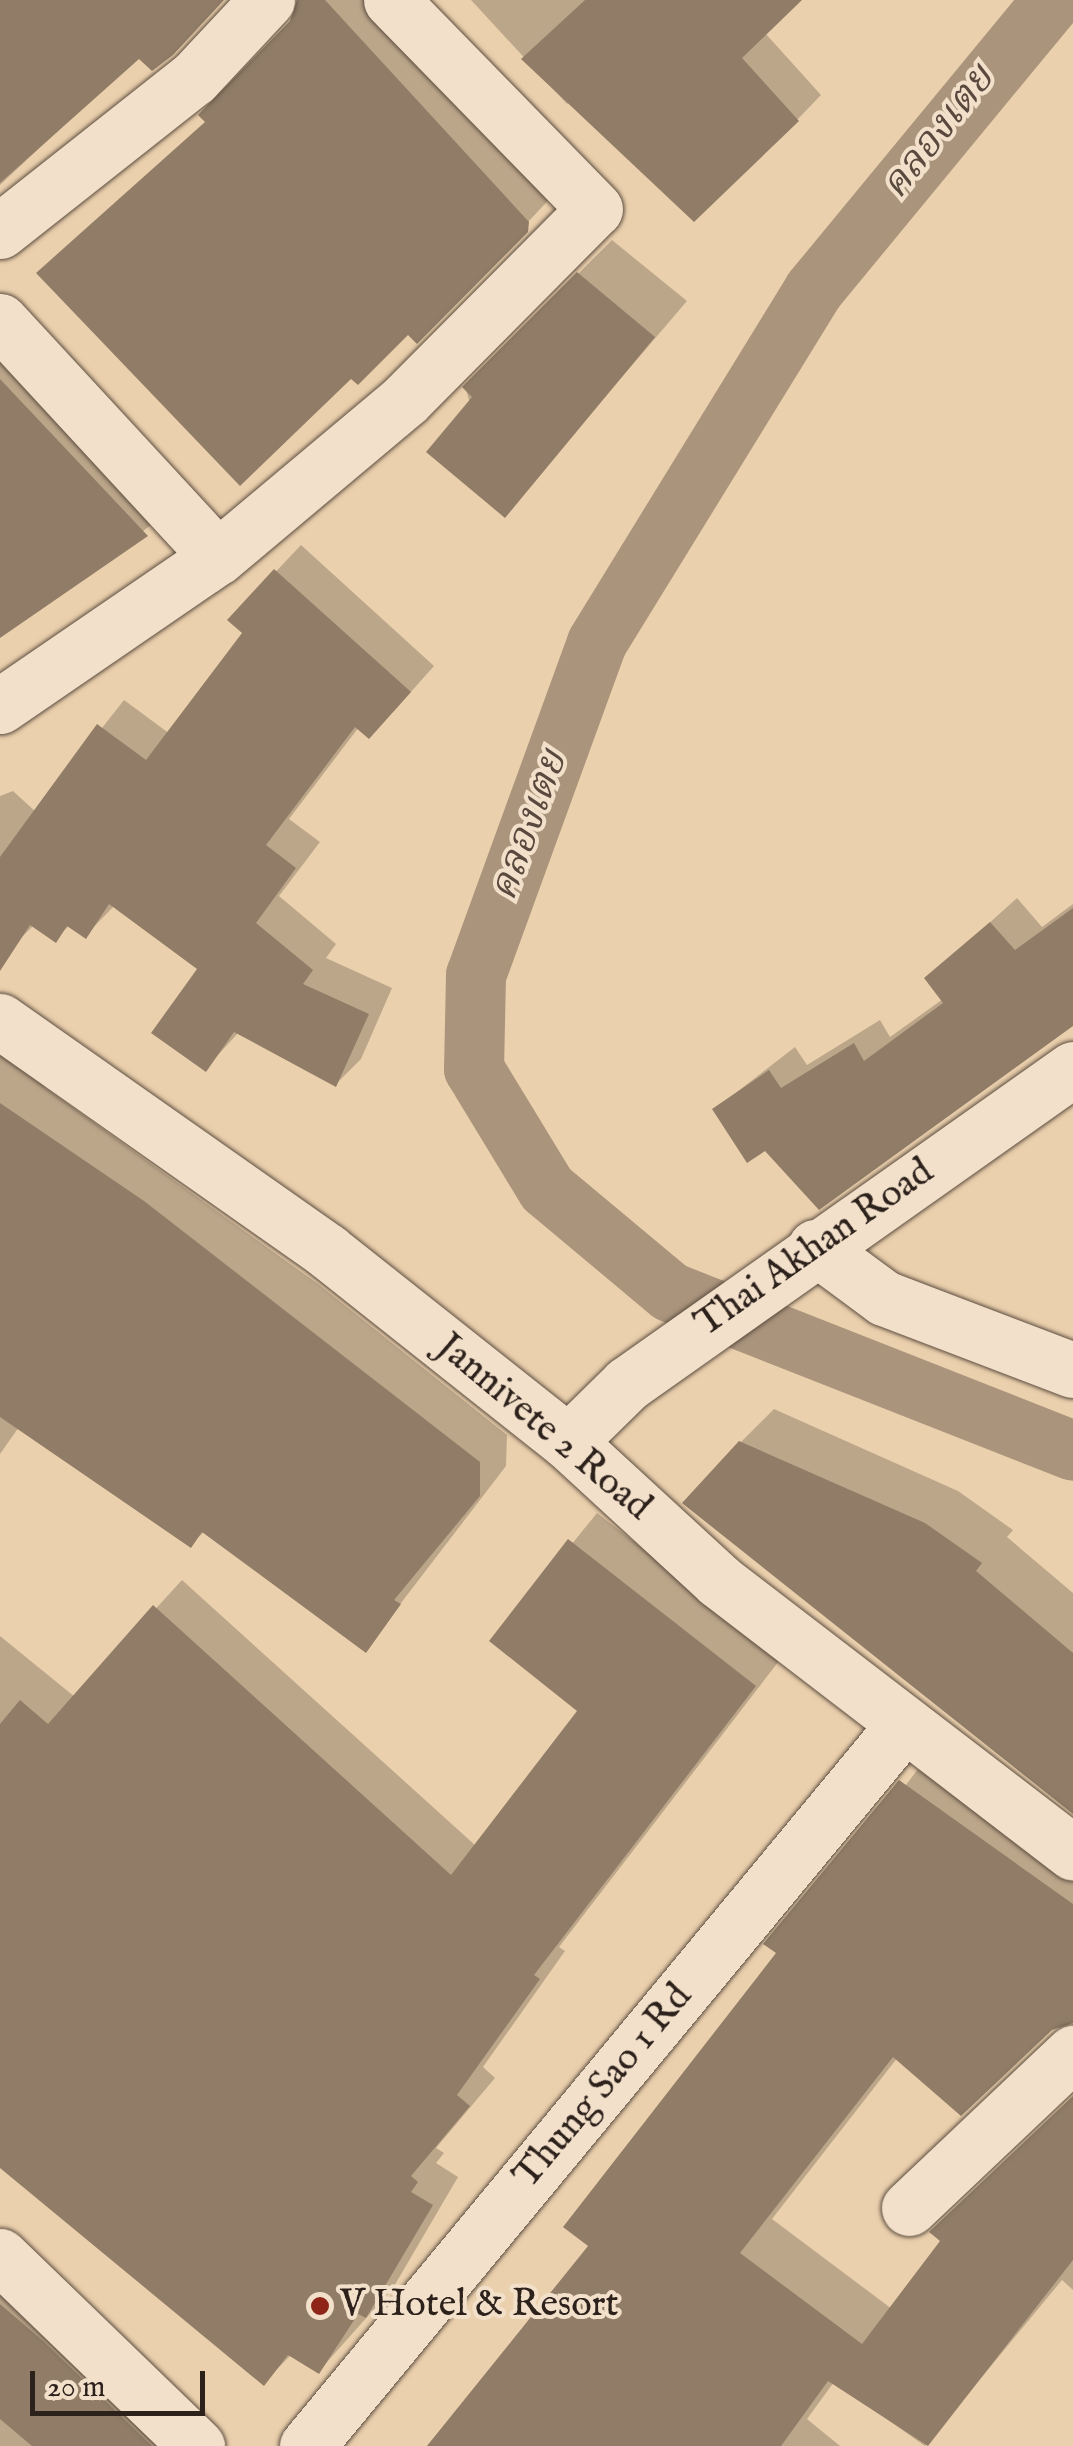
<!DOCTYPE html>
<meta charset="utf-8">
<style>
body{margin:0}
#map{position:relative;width:1073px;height:2446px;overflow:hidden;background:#ebd0ad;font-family:"IM FELL English","Noto Serif Thai",serif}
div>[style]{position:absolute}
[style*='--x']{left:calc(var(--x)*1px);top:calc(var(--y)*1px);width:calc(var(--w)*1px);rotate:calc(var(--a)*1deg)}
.shadow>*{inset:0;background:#0003}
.canal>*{height:60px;margin:-30px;padding:0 30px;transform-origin:30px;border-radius:30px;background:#aa947c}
.building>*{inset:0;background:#907c67}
.roads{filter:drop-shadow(0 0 2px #5c4d40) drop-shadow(0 0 2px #5c4d40)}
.minor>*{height:55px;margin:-27.5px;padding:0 27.5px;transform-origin:27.5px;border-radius:27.5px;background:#f2e0ca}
.dots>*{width:28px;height:28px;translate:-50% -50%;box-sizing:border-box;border:5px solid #f2e0ca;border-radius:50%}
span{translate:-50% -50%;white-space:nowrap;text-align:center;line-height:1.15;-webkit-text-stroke:8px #f2e0ca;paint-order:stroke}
.street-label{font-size:38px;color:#2d211c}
.poi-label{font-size:38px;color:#2d211c}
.left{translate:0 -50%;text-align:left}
.water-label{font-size:40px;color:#59493e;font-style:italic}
.scale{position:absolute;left:30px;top:2371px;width:175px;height:45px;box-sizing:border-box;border:5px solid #2d211c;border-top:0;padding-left:12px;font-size:30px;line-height:35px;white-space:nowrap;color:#2d211c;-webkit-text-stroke:8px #f2e0ca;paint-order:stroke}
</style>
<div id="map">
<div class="shadow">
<i style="clip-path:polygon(0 0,223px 0,139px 55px,0 185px)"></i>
<i style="clip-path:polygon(297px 0,373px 0,554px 194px,443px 314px,207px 121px,292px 23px)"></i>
<i style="clip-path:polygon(471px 0,801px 0,765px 33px,821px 95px,797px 120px,574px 97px,567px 104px)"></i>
<i style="clip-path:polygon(612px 240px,687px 301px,505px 514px,465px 387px)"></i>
<i style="clip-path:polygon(0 320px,172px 507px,87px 578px,69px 562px,0 626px)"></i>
<i style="clip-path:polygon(301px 545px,434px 666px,394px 711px,359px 727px,289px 819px,320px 842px,279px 896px,336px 944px,326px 958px,392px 988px,361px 1059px,336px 1084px,239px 1032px,206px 1068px,200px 969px,115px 905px,86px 935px,70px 925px,55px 939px,34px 925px,15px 944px,0 935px,0 796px,13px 791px,36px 812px,124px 700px,170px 734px,246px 633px,231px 619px)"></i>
<i style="clip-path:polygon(1017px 898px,1042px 927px,1073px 904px,1073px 1023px,766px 1147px,715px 1109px,795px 1047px,807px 1065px,880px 1020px,890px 1037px,943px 999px,927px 979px)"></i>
<i style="clip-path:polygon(0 1037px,54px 1071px,44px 1087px,318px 1284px,507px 1435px,506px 1466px,365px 1650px,205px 1531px,190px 1545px,19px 1427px,0 1454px)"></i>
<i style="clip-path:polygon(774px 1409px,958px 1491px,1013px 1530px,1007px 1537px,1073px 1593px,1073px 1810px,741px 1442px)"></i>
<i style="clip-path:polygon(597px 1513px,782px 1657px,559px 1947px,565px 1951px,483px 2067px,495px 2078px,436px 2148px,444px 2153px,436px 2163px,458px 2177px,393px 2288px,319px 2371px,292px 2354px,263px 2383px,0 2164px,0 1636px,75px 1697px,182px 1580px,476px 1846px,580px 1710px,493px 1641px)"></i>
<i style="clip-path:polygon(934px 1748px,1073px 1847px,1073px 2022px,898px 2057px,772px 2219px,892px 2309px,1073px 2097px,1073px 2290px,1062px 2280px,925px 2446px,834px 2382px,807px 2419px,840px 2446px,427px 2446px,591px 2246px,779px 1952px)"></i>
<i style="clip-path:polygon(0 2256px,208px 2446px,0 2446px)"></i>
</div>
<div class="canal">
<i style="--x:1053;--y:0;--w:376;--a:129.5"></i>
<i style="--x:814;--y:290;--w:414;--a:121.6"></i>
<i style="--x:597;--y:643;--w:353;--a:110"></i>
<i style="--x:476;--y:975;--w:94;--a:91.2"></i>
<i style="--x:474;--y:1069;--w:140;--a:58.7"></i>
<i style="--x:547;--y:1189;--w:160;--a:39.9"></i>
<i style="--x:670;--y:1292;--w:433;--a:21.5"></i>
</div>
<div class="building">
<i style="clip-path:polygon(0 0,224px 0,173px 55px,152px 71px,139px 59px,0 183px)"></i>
<i style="clip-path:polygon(297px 0,325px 0,529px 222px,528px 232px,417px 344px,408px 335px,358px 385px,351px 379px,240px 486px,36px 273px,205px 122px,198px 115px,290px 21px)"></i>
<i style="clip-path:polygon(585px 0,802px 0,742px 58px,799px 121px,694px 222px,521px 59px)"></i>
<i style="clip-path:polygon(577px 272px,655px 337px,505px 518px,426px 452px,472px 397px,462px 387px)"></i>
<i style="clip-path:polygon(0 379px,148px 536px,0 638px)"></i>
<i style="clip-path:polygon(274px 569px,411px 692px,369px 739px,355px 727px,266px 845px,296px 868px,256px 923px,313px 970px,303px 984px,369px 1014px,336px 1087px,234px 1032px,206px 1072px,151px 1033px,197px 969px,109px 904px,86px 939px,67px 926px,56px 943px,30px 925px,0 971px,0 857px,97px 724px,146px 760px,242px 633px,227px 620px)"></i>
<i style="clip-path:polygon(1073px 908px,1073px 1026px,819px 1210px,765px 1151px,747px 1163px,712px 1109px,769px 1070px,781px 1088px,854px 1043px,864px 1061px,943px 1003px,924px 978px,990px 922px,1015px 950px)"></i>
<i style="clip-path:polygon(0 1103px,144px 1201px,480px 1462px,480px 1496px,394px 1600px,401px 1604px,366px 1653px,202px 1532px,191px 1548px,0 1417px)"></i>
<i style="clip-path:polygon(739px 1441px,925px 1523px,982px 1563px,976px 1571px,1073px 1653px,1073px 1814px,682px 1503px)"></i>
<i style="clip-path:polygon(568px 1539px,756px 1686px,534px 1975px,540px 1979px,457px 2095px,470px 2106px,411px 2176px,418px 2182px,411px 2192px,433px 2205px,366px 2318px,358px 2314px,319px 2374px,288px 2355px,264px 2386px,0 2168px,0 1724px,20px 1700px,48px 1724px,153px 1605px,451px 1875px,577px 1711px,489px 1641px)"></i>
<i style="clip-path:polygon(899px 1780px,1073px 1904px,1073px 2023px,1052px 2030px,961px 2116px,893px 2057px,740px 2253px,862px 2344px,940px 2241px,929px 2232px,1073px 2096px,1073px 2260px,928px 2446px,828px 2381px,781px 2446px,427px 2446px,588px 2246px,563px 2227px,776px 1953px,763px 1944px)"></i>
<i style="clip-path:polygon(0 2304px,42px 2340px,152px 2446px,32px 2446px,0 2419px)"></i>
</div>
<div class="roads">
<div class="minor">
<i style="--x:0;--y:231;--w:247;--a:-38.3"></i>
<i style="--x:194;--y:78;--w:107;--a:-46.9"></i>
<i style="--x:0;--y:321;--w:321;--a:47.3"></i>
<i style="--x:0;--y:706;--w:264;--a:-34.4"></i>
<i style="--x:218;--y:557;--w:244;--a:-40"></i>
<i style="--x:405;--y:400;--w:269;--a:-45.2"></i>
<i style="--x:595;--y:209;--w:292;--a:-134.3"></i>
<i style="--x:0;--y:1021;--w:400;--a:35.1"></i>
<i style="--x:327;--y:1251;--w:308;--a:38.4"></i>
<i style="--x:568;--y:1442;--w:205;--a:42.6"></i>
<i style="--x:719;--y:1581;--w:446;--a:37.5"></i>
<i style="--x:815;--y:1247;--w:86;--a:36.5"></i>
<i style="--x:884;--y:1298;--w:202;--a:20.9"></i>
<i style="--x:568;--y:1442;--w:83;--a:-44.5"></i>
<i style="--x:627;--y:1384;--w:546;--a:-35.23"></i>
<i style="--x:909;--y:2208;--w:226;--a:-43.4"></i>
<i style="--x:0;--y:2256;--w:274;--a:44"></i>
<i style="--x:307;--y:2446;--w:933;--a:-50.39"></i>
</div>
</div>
<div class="dots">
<i style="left:320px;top:2306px;background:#8f2418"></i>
</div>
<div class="street-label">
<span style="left:815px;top:1249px;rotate:-35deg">Thai Akhan Road</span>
<span style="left:543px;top:1428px;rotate:40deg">Jannivete 2 Road</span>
<span style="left:604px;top:2087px;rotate:-50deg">Thung Sao 1 Rd</span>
</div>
<div class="poi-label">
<span class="left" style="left:340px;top:2306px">V Hotel &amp; Resort</span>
</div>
<div class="water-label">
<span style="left:939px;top:133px;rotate:-52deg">คลองเตย</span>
<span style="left:530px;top:826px;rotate:-70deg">คลองเตย</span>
</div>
<div class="scale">20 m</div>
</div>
